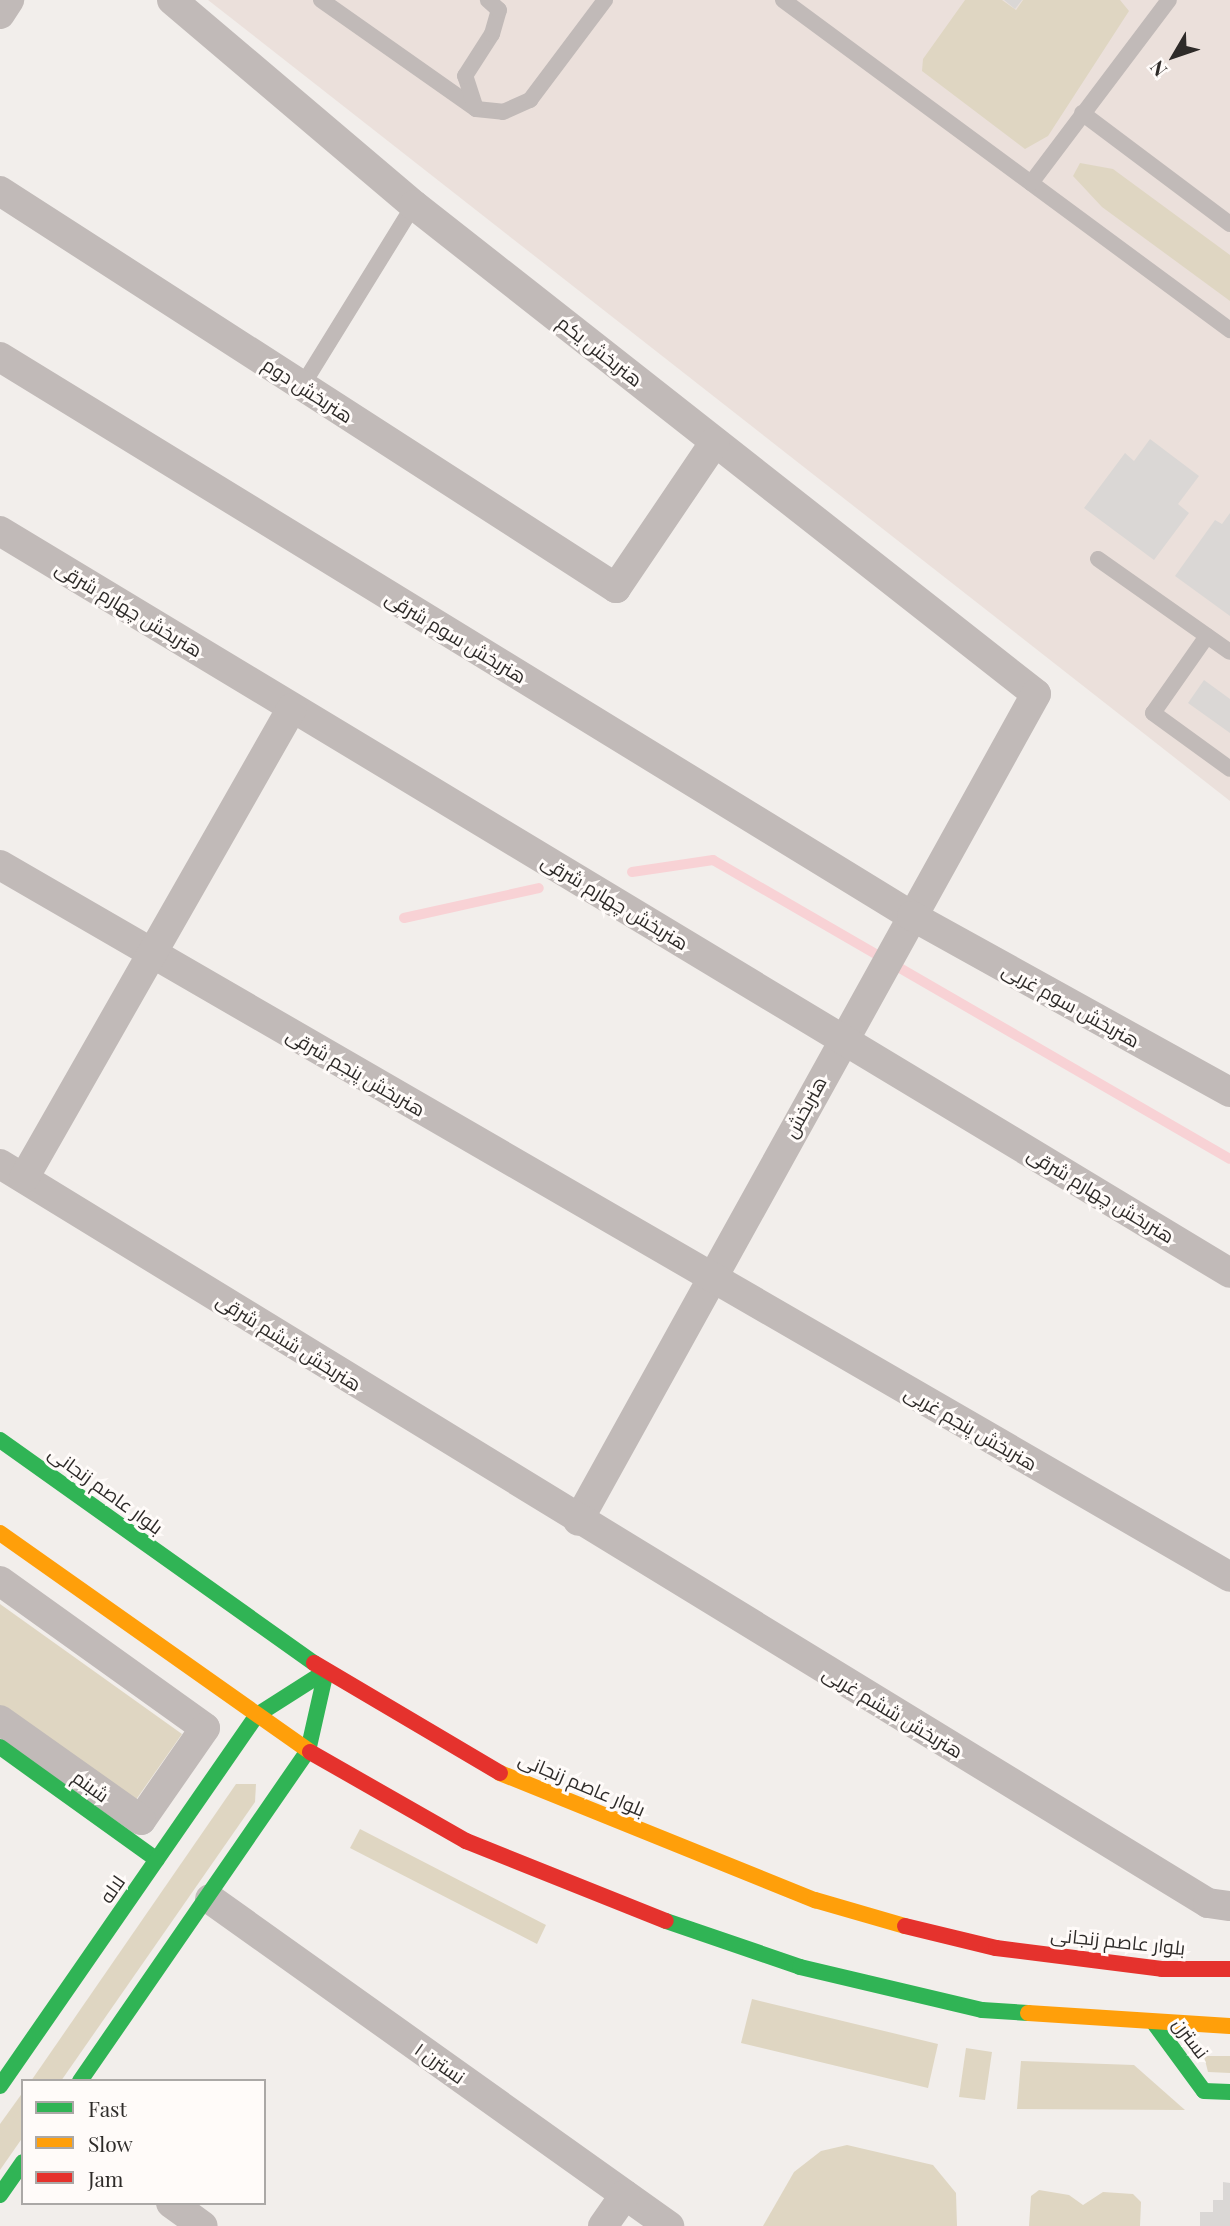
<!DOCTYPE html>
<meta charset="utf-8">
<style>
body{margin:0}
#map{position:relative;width:1230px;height:2226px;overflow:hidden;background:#f2eeeb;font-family:"Playfair Display",Cairo,serif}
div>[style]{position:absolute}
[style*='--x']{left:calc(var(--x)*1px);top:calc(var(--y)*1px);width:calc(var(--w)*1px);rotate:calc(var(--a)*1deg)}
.built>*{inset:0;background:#ebe0db}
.green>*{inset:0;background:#dfd6c2}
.stream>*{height:10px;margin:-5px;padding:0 5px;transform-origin:5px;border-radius:5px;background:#f8d2d5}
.building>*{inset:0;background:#dad7d5}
.lane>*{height:16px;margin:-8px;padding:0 8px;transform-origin:8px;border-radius:8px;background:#c1bab8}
.street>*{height:30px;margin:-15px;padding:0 15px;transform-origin:15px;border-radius:15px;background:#c1bab8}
.fast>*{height:16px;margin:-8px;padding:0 8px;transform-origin:8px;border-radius:8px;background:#30b455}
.slow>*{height:16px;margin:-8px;padding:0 8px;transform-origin:8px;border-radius:8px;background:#ff9f0a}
.jam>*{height:16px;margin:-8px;padding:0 8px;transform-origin:8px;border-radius:8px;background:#e5322d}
span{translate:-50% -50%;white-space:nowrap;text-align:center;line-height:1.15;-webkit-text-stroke:6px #fffbf9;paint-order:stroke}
.street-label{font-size:19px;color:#2e2b29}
.legend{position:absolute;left:21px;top:2079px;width:245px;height:126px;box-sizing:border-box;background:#fffbf9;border:2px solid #aba8a6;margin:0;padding:9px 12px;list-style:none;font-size:21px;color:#2e2b29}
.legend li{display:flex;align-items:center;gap:14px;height:35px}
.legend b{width:35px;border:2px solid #aba8a6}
.north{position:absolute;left:1139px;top:21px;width:70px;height:70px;-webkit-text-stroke:5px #fffbf9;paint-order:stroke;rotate:231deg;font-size:19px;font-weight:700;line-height:28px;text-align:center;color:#2e2b29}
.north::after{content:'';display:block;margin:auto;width:24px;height:32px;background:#2e2b29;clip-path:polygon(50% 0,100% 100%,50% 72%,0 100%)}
</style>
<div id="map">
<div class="built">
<i style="clip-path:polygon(208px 0,1230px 0,1230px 801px)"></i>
</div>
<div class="green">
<i style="clip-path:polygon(965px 0,1002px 0,1016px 10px,1023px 0,1120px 0,1129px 11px,1048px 136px,1025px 149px,922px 71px,923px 59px)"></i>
<i style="clip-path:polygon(1080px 163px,1113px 169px,1230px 255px,1230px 301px,1102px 207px,1073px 176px)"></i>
<i style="clip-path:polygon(0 1604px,182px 1734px,133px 1804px,0 1708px)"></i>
<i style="clip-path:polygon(236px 1784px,256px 1784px,255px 1802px,61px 2081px,31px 2081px)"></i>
<i style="clip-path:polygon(360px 1829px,546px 1925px,537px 1944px,350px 1848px)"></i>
<i style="clip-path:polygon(752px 1999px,938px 2044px,928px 2088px,741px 2043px)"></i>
<i style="clip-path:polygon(966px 2048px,992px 2052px,985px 2100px,959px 2097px)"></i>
<i style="clip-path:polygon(1204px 2056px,1230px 2056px,1230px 2073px,1208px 2072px)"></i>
<i style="clip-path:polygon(1021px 2061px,1134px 2065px,1185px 2110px,1017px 2109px)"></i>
<i style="clip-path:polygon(23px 2092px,23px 2137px,0 2170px,0 2124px)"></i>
<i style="clip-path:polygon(847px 2145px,933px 2165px,956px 2193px,957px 2226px,763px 2226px,794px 2172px,821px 2151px)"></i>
<i style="clip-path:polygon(1039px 2190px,1069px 2195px,1083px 2205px,1103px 2192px,1133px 2194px,1141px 2202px,1140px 2226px,1029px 2226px,1031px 2196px)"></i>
</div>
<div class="stream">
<i style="--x:632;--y:872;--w:82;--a:-8.4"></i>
<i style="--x:713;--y:860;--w:597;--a:30.04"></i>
<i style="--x:404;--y:918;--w:138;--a:-12.5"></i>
</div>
<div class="building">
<i style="clip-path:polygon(1004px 0,1022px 0,1015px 9px)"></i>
<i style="clip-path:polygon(1150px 439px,1199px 476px,1178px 504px,1189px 513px,1154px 560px,1084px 508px,1125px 453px,1134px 461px)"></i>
<i style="clip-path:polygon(1230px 513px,1230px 616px,1175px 576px,1215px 520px,1222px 524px)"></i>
<i style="clip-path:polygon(1204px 680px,1230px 699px,1230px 733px,1188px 703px)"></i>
<i style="clip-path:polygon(1223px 2182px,1230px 2183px,1230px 2226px,1200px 2226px,1200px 2212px,1213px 2212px,1213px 2200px,1223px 2200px)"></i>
</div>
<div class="lane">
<i style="--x:321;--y:0;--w:189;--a:35.1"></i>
<i style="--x:476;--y:109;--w:27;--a:6"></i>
<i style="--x:503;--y:112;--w:30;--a:-24"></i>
<i style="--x:530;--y:100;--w:125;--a:-53.1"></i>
<i style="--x:783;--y:0;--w:556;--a:36.44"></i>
<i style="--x:476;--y:109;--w:35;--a:-108"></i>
<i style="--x:465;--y:76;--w:50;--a:-57.3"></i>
<i style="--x:492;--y:34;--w:25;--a:-74"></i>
<i style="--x:499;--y:10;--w:15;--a:-138"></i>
<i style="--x:1082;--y:113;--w:185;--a:36.9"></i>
<i style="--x:1031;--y:183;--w:229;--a:-53"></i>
<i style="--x:302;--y:386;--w:213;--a:-58.3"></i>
<i style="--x:1098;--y:559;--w:161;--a:35.2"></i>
<i style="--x:1207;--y:636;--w:94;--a:125"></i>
<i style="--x:1153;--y:713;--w:95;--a:36"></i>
</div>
<div class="street">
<i style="--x:172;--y:0;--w:317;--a:40.3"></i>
<i style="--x:414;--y:205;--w:791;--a:38.17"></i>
<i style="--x:1036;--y:694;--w:945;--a:118.98"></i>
<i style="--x:0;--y:14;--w:17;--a:-57"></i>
<i style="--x:0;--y:191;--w:733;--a:32.8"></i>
<i style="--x:616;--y:588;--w:176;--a:-55.9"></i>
<i style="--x:0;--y:357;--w:1070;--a:31.51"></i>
<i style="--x:912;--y:916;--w:363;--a:29"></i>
<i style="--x:0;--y:531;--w:1436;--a:31.1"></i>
<i style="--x:0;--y:865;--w:1421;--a:30.06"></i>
<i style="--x:0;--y:1164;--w:1416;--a:31.46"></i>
<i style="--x:1208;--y:1903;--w:22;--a:8"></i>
<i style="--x:24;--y:1178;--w:541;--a:-60.31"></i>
<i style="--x:0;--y:1581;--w:252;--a:35.6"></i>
<i style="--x:205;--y:1728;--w:112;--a:124.8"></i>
<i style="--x:141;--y:1820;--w:173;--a:-144.7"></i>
<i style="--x:210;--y:1899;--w:564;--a:35.47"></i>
<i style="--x:171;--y:2203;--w:39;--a:36"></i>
<i style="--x:603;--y:2226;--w:38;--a:-55"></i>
</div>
<div class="fast">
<i style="--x:0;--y:1440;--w:385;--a:35.4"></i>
<i style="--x:0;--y:1747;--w:193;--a:35.7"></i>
<i style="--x:666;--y:1921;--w:142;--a:18.9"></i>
<i style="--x:800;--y:1967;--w:187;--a:13.3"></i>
<i style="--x:982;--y:2010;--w:46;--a:3.7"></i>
<i style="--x:1154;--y:2023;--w:84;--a:53.7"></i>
<i style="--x:1204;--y:2091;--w:26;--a:2"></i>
<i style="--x:80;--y:2081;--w:401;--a:-55.4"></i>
<i style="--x:308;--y:1751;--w:82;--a:-77.3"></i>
<i style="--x:0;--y:2086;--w:451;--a:-55.3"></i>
<i style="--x:257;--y:1715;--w:82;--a:-32.5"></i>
<i style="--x:0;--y:2195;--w:40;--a:-55.1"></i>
</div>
<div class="slow">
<i style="--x:0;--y:1533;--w:380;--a:35.2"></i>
<i style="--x:500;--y:1773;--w:340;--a:22"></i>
<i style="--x:815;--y:1900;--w:94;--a:16.1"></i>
<i style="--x:1028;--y:2013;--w:202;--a:3.7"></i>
</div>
<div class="jam">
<i style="--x:314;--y:1663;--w:216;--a:30.6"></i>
<i style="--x:310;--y:1752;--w:180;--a:29.7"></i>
<i style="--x:466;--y:1841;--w:215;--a:21.8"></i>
<i style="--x:905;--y:1926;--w:94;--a:13.6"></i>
<i style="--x:996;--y:1948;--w:167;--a:7.2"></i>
<i style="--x:1162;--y:1969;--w:68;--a:0"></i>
</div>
<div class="street-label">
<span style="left:600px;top:351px;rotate:38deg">هنربخش یکم</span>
<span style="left:308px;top:390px;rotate:33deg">هنربخش دوم</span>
<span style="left:129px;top:609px;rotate:31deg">هنربخش چهارم شرقی</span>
<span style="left:456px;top:637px;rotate:31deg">هنربخش سوم شرقی</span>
<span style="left:615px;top:902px;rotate:31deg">هنربخش چهارم شرقی</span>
<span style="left:1071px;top:1005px;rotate:29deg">هنربخش سوم غربی</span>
<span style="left:356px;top:1072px;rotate:30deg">هنربخش پنجم شرقی</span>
<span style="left:805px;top:1107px;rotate:-61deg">هنربخش</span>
<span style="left:1101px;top:1195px;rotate:31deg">هنربخش چهارم شرقی</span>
<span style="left:289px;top:1342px;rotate:32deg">هنربخش ششم شرقی</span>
<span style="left:971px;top:1428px;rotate:30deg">هنربخش پنجم غربی</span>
<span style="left:106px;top:1490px;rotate:36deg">بلوار عاصم زنجانی</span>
<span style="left:893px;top:1712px;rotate:31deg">هنربخش ششم غربی</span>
<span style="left:582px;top:1784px;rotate:23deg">بلوار عاصم زنجانی</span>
<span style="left:91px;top:1786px;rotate:36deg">شبنم</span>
<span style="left:112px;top:1889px;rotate:-55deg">لاله</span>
<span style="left:1118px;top:1941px;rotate:6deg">بلوار عاصم زنجانی</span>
<span style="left:1191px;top:2038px;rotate:53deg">نسترن</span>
<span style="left:440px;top:2063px;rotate:35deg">نسترن ۱</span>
</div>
<ul class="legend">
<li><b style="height:9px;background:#30b455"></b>Fast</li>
<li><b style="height:9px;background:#ff9f0a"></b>Slow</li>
<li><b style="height:9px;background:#e5322d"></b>Jam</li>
</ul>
<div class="north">N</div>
</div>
